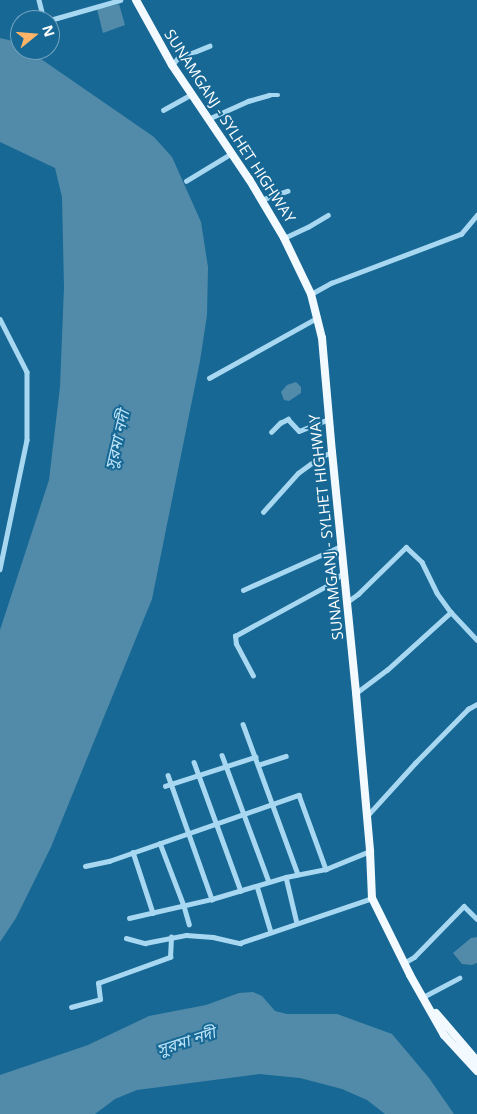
<!DOCTYPE html>
<meta charset="utf-8">
<style>
body{margin:0}
#map{position:relative;width:477px;height:1114px;overflow:hidden;background:#176895;font-family:"Open Sans","Noto Sans Bengali",sans-serif}
div>[style]{position:absolute}
[style*='--x']{left:calc(var(--x)*1px);top:calc(var(--y)*1px);width:calc(var(--w)*1px);rotate:calc(var(--a)*1deg)}
.water>*{inset:0;background:#528ba9}
.street>*{height:4.5px;margin:-2.25px;padding:0 2.25px;transform-origin:2.25px;border-radius:2.25px;background:#a8d8f1}
.primary>*{height:8px;margin:-4px;padding:0 4px;transform-origin:4px;border-radius:4px;background:#f2faff}
span{translate:-50% -50%;white-space:nowrap;text-align:center;line-height:1.15;-webkit-text-stroke:4px #176895;paint-order:stroke}
.street-label{font-size:15px;color:#fff}
.water-label{font-size:16px;color:#bce4f9;font-style:italic}
.north{position:absolute;left:10px;top:10px;width:50px;height:50px;box-sizing:border-box;background:#176895;border:1px solid #74a4bf;border-radius:50%;rotate:73deg;font-size:14px;font-weight:700;line-height:20px;text-align:center;color:#fff}
.north::after{content:'';display:block;margin:auto;width:18px;height:22px;background:#ffb468;clip-path:polygon(50% 0,100% 100%,50% 72%,0 100%)}
</style>
<div id="map">
<div class="water">
<i style="clip-path:polygon(119px 4px,125px 25px,103px 33px,97px 9px)"></i>
<i style="clip-path:polygon(0 38px,13px 41px,20px 46px,20px 50px,27px 50px,41px 59px,154px 137px,172px 157px,201px 222px,208px 267px,207px 315px,200px 361px,152px 599px,51px 847px,16px 918px,0 942px,0 630px,49px 480px,60px 387px,64px 287px,62px 197px,55px 168px,0 142px)"></i>
<i style="clip-path:polygon(296px 382px,301px 387px,301px 393px,289px 401px,284px 400px,281px 392px,287px 385px)"></i>
<i style="clip-path:polygon(477px 937px,477px 963px,472px 965px,462px 964px,453px 953px,471px 938px)"></i>
<i style="clip-path:polygon(253px 992px,262px 996px,275px 1011px,287px 1014px,337px 1014px,392px 1034px,429px 1078px,454px 1114px,385px 1114px,367px 1100px,342px 1089px,300px 1078px,259px 1074px,137px 1090px,115px 1099px,95px 1114px,0 1114px,0 1075px,88px 1045px,149px 1016px,206px 1005px,239px 993px)"></i>
</div>
<div class="street">
<i style="--x:39;--y:0;--w:21;--a:76"></i>
<i style="--x:50;--y:20;--w:73;--a:-15.9"></i>
<i style="--x:172;--y:65;--w:8;--a:-50"></i>
<i style="--x:177;--y:59;--w:35;--a:-22"></i>
<i style="--x:163;--y:110;--w:33;--a:-29"></i>
<i style="--x:208;--y:119;--w:44;--a:-24.2"></i>
<i style="--x:248;--y:101;--w:22;--a:-16"></i>
<i style="--x:269;--y:95;--w:9;--a:0"></i>
<i style="--x:186;--y:181;--w:54;--a:-31.3"></i>
<i style="--x:261;--y:200;--w:28;--a:-19"></i>
<i style="--x:284;--y:238;--w:26;--a:-25"></i>
<i style="--x:308;--y:227;--w:23;--a:-31"></i>
<i style="--x:311;--y:294;--w:23;--a:-29"></i>
<i style="--x:331;--y:283;--w:139;--a:-20.7"></i>
<i style="--x:461;--y:234;--w:25;--a:-50"></i>
<i style="--x:0;--y:319;--w:59;--a:63"></i>
<i style="--x:27;--y:372;--w:68;--a:90"></i>
<i style="--x:27;--y:440;--w:132;--a:101.8"></i>
<i style="--x:209;--y:378;--w:124;--a:-29.1"></i>
<i style="--x:271;--y:432;--w:13;--a:-45"></i>
<i style="--x:280;--y:423;--w:9;--a:-27"></i>
<i style="--x:288;--y:419;--w:16;--a:47"></i>
<i style="--x:299;--y:431;--w:32;--a:-22"></i>
<i style="--x:263;--y:512;--w:52;--a:-48.1"></i>
<i style="--x:298;--y:473;--w:27;--a:-36"></i>
<i style="--x:320;--y:457;--w:13;--a:-23"></i>
<i style="--x:243;--y:590;--w:107;--a:-24.2"></i>
<i style="--x:347;--y:602;--w:14;--a:-36"></i>
<i style="--x:358;--y:594;--w:67;--a:-44.4"></i>
<i style="--x:406;--y:547;--w:22;--a:43"></i>
<i style="--x:422;--y:562;--w:34;--a:64"></i>
<i style="--x:437;--y:593;--w:24;--a:54"></i>
<i style="--x:253;--y:676;--w:36;--a:-118"></i>
<i style="--x:236;--y:644;--w:8;--a:-97"></i>
<i style="--x:235;--y:636;--w:106;--a:-28.7"></i>
<i style="--x:328;--y:585;--w:21;--a:-39"></i>
<i style="--x:356;--y:693;--w:39;--a:-37"></i>
<i style="--x:387;--y:670;--w:86;--a:-42.2"></i>
<i style="--x:451;--y:612;--w:38;--a:47"></i>
<i style="--x:243;--y:724;--w:160;--a:69.9"></i>
<i style="--x:222;--y:755;--w:135;--a:69.7"></i>
<i style="--x:194;--y:762;--w:137;--a:70"></i>
<i style="--x:258;--y:765;--w:29;--a:-18"></i>
<i style="--x:168;--y:775;--w:132;--a:70.5"></i>
<i style="--x:165;--y:786;--w:95;--a:-17.9"></i>
<i style="--x:367;--y:816;--w:72;--a:-47.8"></i>
<i style="--x:415;--y:763;--w:76;--a:-45.5"></i>
<i style="--x:468;--y:709;--w:10;--a:-29"></i>
<i style="--x:160;--y:843;--w:67;--a:69.1"></i>
<i style="--x:184;--y:906;--w:19;--a:74"></i>
<i style="--x:133;--y:852;--w:64;--a:71.8"></i>
<i style="--x:85;--y:866;--w:25;--a:-12"></i>
<i style="--x:109;--y:861;--w:201;--a:-19.2"></i>
<i style="--x:299;--y:795;--w:79;--a:70"></i>
<i style="--x:286;--y:877;--w:47;--a:76.6"></i>
<i style="--x:257;--y:886;--w:48;--a:73.1"></i>
<i style="--x:129;--y:918;--w:85;--a:-12.9"></i>
<i style="--x:212;--y:899;--w:77;--a:-16.6"></i>
<i style="--x:286;--y:877;--w:41;--a:-11.3"></i>
<i style="--x:326;--y:869;--w:48;--a:-22.2"></i>
<i style="--x:126;--y:938;--w:20;--a:15"></i>
<i style="--x:145;--y:943;--w:42;--a:-11"></i>
<i style="--x:186;--y:935;--w:27;--a:4"></i>
<i style="--x:213;--y:937;--w:28;--a:13"></i>
<i style="--x:240;--y:943;--w:139;--a:-18.8"></i>
<i style="--x:404;--y:963;--w:12;--a:-31"></i>
<i style="--x:414;--y:957;--w:71;--a:-45.6"></i>
<i style="--x:464;--y:906;--w:18;--a:45"></i>
<i style="--x:423;--y:997;--w:41;--a:-27.8"></i>
<i style="--x:71;--y:1007;--w:30;--a:-15"></i>
<i style="--x:100;--y:999;--w:16;--a:-97"></i>
<i style="--x:98;--y:983;--w:77;--a:-19.9"></i>
<i style="--x:170;--y:957;--w:20;--a:-87"></i>
</div>
<div class="primary">
<i style="--x:136;--y:0;--w:74;--a:61"></i>
<i style="--x:172;--y:65;--w:138;--a:56"></i>
<i style="--x:249;--y:179;--w:69;--a:59.3"></i>
<i style="--x:284;--y:238;--w:62;--a:64.3"></i>
<i style="--x:311;--y:294;--w:45;--a:76"></i>
<i style="--x:322;--y:338;--w:114;--a:85"></i>
<i style="--x:332;--y:452;--w:242;--a:84.3"></i>
<i style="--x:356;--y:693;--w:159;--a:84.9"></i>
<i style="--x:370;--y:851;--w:47;--a:87.6"></i>
<i style="--x:372;--y:898;--w:86;--a:63.7"></i>
<i style="--x:410;--y:975;--w:69;--a:60.5"></i>
<i style="--x:444;--y:1035;--w:49;--a:47.5"></i>
<i style="--x:436;--y:1013;--w:63;--a:49.5"></i>
</div>
<div class="street-label">
<span style="left:230px;top:126px;rotate:57deg">SUNAMGANJ - SYLHET HIGHWAY</span>
<span style="left:326px;top:527px;rotate:-96deg">SUNAMGANJ - SYLHET HIGHWAY</span>
</div>
<div class="water-label">
<span style="left:117px;top:440px;rotate:-77deg">সুরমা নদী</span>
<span style="left:186px;top:1041px;rotate:-18deg">সুরমা নদী</span>
</div>
<div class="north">N</div>
</div>
